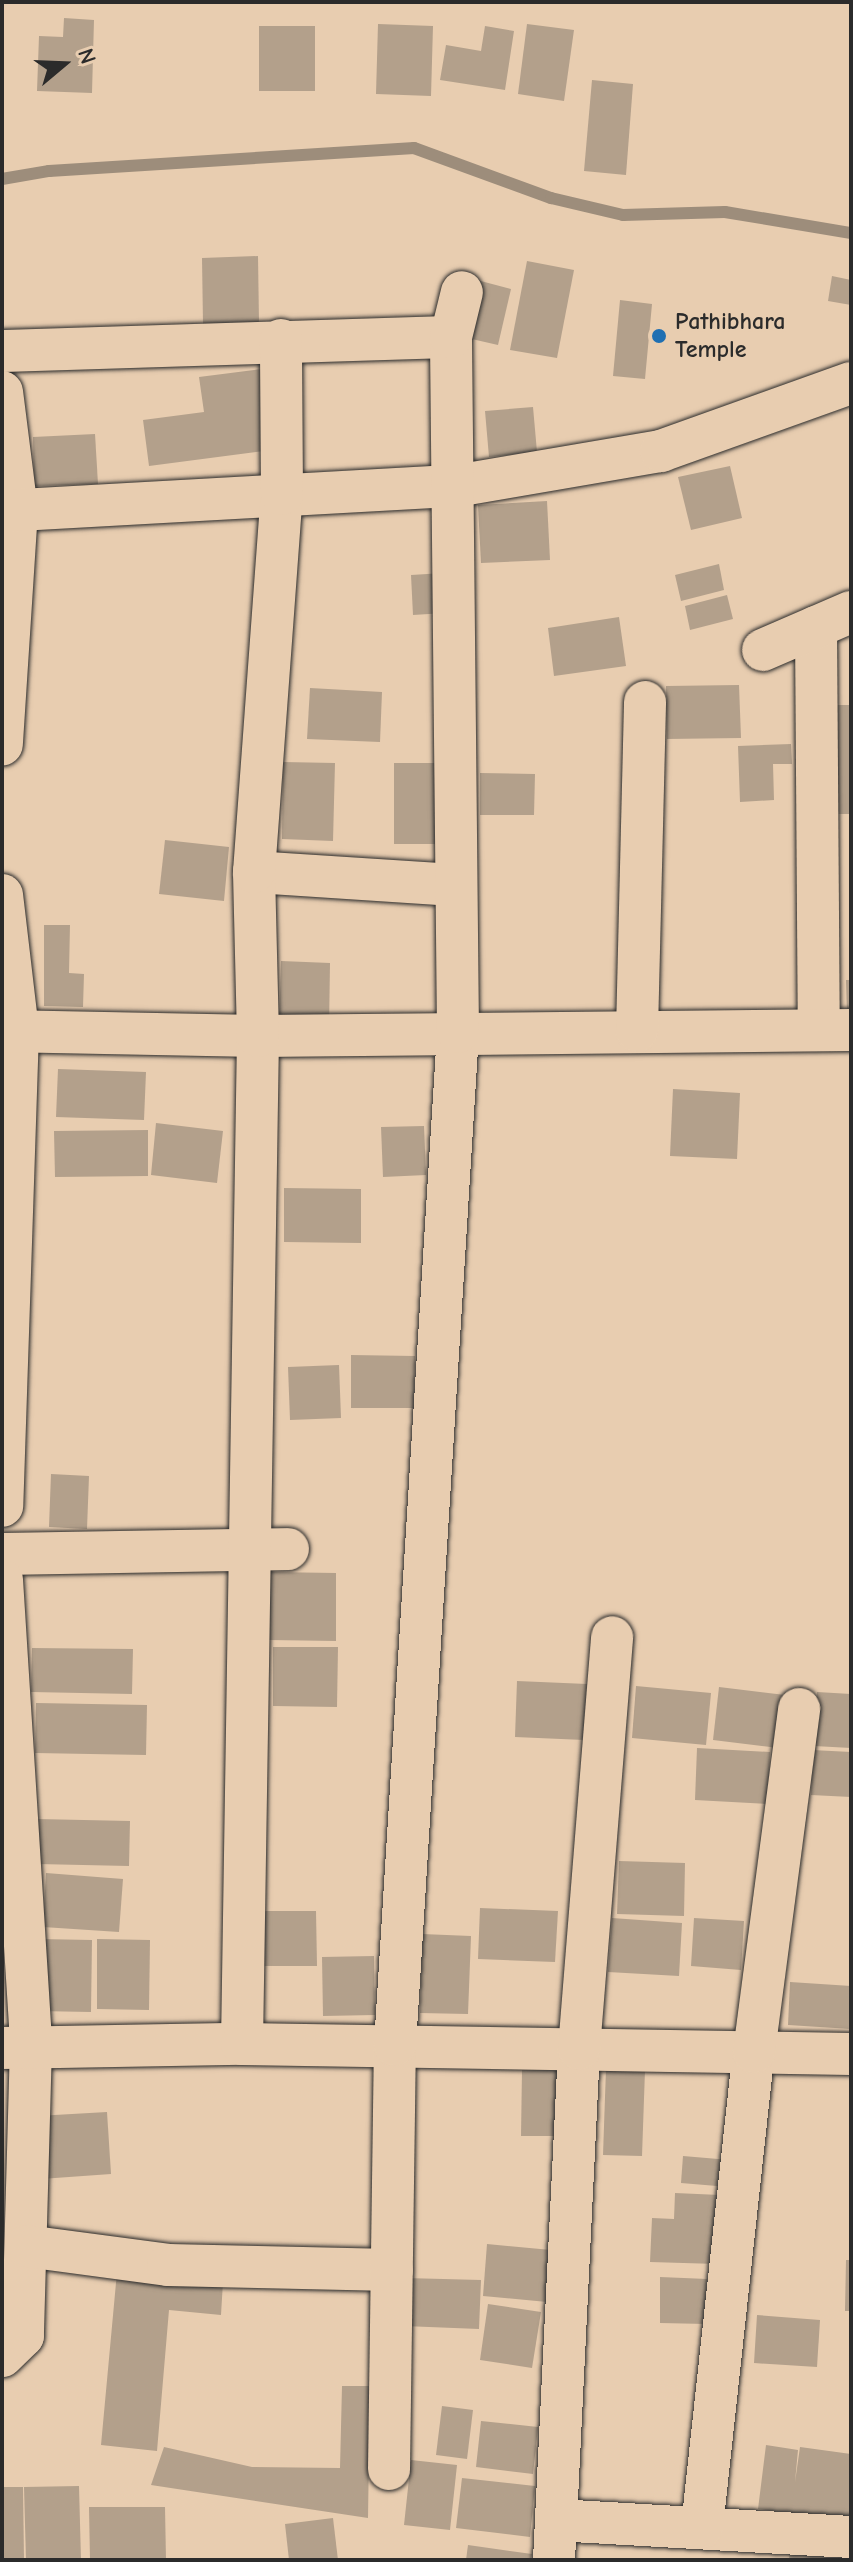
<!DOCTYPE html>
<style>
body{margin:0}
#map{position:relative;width:853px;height:2562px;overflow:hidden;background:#e8cdb0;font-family:"Comic Neue",sans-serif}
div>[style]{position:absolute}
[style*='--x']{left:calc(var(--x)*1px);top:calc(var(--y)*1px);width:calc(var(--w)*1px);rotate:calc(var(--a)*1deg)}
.stream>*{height:12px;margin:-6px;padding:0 6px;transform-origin:6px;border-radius:6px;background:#9d8d7b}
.building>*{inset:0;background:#b3a08b}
.roads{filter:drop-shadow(0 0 2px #2b2b2b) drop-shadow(0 0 2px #2b2b2b)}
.minor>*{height:42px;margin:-21px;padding:0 21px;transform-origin:21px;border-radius:21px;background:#e8cdb0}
.dots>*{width:22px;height:22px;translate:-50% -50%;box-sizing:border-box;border:4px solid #e8cdb0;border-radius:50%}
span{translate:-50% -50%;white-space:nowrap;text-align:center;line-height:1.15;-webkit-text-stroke:6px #e8cdb0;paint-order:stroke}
.poi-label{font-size:24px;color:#2b2b2b;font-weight:700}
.left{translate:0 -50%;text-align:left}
.frame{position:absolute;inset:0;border:4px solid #2b2b2b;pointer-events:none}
.north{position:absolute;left:24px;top:24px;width:80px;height:80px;-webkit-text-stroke:6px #e8cdb0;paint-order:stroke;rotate:71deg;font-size:22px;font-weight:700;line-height:32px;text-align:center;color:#2b2b2b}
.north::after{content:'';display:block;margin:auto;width:28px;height:36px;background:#2b2b2b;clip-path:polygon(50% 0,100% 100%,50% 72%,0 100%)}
</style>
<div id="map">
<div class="stream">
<i style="--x:2;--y:179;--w:48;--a:-9.7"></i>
<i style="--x:49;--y:171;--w:366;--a:-3.6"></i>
<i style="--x:414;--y:148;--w:146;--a:20.1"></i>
<i style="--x:551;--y:198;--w:74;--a:13.3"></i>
<i style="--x:623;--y:215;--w:102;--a:-1.7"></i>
<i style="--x:725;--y:212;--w:128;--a:9.5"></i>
</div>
<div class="building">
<i style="clip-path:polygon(64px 18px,94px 20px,92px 93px,37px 91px,39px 36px,63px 37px)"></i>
<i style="clip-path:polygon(378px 24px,433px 26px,431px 96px,376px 94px)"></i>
<i style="clip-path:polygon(527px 24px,574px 30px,564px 101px,518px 94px)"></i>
<i style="clip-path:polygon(259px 26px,315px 26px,315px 91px,259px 91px)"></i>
<i style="clip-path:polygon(485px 26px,514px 31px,505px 90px,440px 80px,446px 45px,481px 51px)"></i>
<i style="clip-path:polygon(592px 80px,633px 84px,626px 175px,584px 171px)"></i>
<i style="clip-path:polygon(258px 256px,259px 323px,203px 324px,202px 258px)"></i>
<i style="clip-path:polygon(527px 261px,574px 270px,557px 358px,510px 350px)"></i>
<i style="clip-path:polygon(832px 276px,851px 280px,851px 305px,828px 301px)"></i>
<i style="clip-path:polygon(477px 280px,511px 289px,498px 345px,463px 337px)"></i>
<i style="clip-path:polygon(620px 300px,652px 304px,645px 379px,613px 376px)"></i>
<i style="clip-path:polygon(261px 369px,272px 450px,149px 466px,143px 420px,204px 412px,199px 377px)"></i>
<i style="clip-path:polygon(533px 407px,537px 452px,489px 457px,485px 411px)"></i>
<i style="clip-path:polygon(95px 434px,98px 484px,34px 486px,33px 437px)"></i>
<i style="clip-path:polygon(730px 466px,742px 518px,691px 530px,678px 477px)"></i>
<i style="clip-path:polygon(547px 501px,550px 560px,481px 563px,478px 505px)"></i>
<i style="clip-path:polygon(719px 564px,724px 590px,681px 601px,675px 575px)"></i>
<i style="clip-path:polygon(443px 573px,445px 613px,413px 615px,411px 575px)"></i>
<i style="clip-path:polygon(727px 595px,733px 619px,690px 630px,685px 606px)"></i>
<i style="clip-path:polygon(619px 617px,626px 666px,554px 676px,548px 628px)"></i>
<i style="clip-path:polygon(739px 685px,741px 738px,667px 739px,666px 686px)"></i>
<i style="clip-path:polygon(310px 688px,382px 692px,380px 742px,307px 739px)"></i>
<i style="clip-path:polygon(835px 705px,851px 705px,851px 814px,837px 814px)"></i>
<i style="clip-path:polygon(791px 744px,792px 764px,773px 764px,774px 800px,740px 802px,738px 746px)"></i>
<i style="clip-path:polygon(283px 762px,335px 763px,333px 841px,282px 839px)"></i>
<i style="clip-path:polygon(394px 763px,435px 763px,435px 844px,394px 844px)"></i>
<i style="clip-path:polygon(480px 773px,535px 774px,534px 815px,480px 815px)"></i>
<i style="clip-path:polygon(165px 840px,229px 847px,224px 901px,159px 894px)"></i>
<i style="clip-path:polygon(44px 925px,70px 925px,69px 973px,84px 974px,83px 1007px,44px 1006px)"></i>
<i style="clip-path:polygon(281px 961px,330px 963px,329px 1029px,279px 1028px)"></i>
<i style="clip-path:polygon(846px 980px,851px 980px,851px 1014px,847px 1014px)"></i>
<i style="clip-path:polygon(58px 1069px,146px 1072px,144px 1120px,56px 1117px)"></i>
<i style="clip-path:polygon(673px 1089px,740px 1093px,737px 1159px,670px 1156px)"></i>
<i style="clip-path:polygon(156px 1123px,223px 1131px,217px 1183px,151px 1175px)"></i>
<i style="clip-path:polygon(424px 1126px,426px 1175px,383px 1177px,381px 1127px)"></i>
<i style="clip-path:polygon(148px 1130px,148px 1176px,55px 1177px,54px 1131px)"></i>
<i style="clip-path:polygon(284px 1188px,361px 1189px,361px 1243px,284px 1242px)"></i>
<i style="clip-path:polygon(351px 1355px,415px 1356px,414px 1408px,351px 1408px)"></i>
<i style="clip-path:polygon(339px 1365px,341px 1418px,290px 1420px,288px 1367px)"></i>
<i style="clip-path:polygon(51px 1474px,89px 1476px,87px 1529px,49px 1527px)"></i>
<i style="clip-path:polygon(269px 1572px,336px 1573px,336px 1641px,269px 1640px)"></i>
<i style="clip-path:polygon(273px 1647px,338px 1647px,337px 1707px,273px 1706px)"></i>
<i style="clip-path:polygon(32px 1648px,133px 1649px,132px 1694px,31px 1692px)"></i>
<i style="clip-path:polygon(517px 1681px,587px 1684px,584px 1740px,515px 1737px)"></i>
<i style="clip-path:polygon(636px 1686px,711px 1693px,706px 1745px,632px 1738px)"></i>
<i style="clip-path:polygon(719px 1687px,785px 1695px,779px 1748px,713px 1740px)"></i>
<i style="clip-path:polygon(817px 1692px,851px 1694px,851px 1748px,814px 1746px)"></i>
<i style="clip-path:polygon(36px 1703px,147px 1705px,146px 1755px,35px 1753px)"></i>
<i style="clip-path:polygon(697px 1748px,770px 1752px,768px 1804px,695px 1800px)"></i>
<i style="clip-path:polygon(812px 1750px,851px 1752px,851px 1797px,811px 1795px)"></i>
<i style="clip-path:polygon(37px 1819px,130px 1821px,129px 1866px,37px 1864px)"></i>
<i style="clip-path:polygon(619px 1861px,685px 1863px,684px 1916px,617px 1914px)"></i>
<i style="clip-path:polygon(46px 1873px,123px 1879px,119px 1932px,43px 1927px)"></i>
<i style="clip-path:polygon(480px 1908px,558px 1911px,555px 1962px,478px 1959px)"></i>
<i style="clip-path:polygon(263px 1911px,316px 1911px,317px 1966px,263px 1966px)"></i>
<i style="clip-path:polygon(612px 1918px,682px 1923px,679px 1976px,608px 1972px)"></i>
<i style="clip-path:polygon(694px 1918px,744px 1921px,741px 1970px,691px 1966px)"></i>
<i style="clip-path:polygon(422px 1934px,471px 1936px,468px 2014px,420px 2013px)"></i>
<i style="clip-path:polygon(39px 1939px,92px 1940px,91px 2012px,37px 2011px)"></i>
<i style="clip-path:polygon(97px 1939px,150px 1940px,149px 2010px,97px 2009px)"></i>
<i style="clip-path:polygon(374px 1956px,375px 2015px,323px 2016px,322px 1957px)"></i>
<i style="clip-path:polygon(790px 1982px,851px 1986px,851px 2029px,788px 2025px)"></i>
<i style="clip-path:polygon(606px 2069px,645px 2070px,642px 2156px,603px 2155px)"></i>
<i style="clip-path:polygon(522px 2070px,567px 2070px,567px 2136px,521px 2136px)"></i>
<i style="clip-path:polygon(107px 2112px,111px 2174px,41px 2179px,37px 2116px)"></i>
<i style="clip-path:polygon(683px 2156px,730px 2160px,729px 2187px,681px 2183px)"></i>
<i style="clip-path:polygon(675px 2193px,720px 2195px,717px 2264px,650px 2262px,652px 2218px,674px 2219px)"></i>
<i style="clip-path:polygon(487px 2244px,551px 2250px,547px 2302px,483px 2296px)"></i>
<i style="clip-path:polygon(846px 2260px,851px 2260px,851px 2311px,845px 2311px)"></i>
<i style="clip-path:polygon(117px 2272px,223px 2282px,221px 2315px,169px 2310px,157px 2451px,101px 2445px)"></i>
<i style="clip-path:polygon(660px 2277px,707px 2279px,706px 2324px,660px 2323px)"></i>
<i style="clip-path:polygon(405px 2278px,481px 2280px,479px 2329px,404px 2326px)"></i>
<i style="clip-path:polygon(488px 2304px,541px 2312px,532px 2368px,480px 2360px)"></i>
<i style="clip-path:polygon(757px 2315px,820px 2320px,817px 2367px,754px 2363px)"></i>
<i style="clip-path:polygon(342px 2386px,370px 2386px,368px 2518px,151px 2485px,164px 2447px,252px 2467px,340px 2468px)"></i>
<i style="clip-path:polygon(442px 2406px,473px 2410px,467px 2459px,436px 2455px)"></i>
<i style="clip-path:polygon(481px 2421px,538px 2427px,533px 2474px,476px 2467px)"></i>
<i style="clip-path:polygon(766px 2445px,798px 2450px,795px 2482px,800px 2447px,851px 2454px,851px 2522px,758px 2509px)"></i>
<i style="clip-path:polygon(411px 2460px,457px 2465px,450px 2530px,404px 2525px)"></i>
<i style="clip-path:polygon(462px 2478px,535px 2486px,530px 2537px,456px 2528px)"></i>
<i style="clip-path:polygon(79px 2486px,81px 2560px,26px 2560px,24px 2487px)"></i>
<i style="clip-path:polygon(2px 2487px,23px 2487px,24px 2560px,2px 2560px)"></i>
<i style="clip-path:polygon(89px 2507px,165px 2507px,166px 2560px,90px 2560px)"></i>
<i style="clip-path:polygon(333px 2518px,338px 2560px,289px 2560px,285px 2524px)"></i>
<i style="clip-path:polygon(468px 2545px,532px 2554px,531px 2560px,466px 2560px)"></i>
<i style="clip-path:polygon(790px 2549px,850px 2556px,849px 2560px,789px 2560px)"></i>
</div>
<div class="roads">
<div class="minor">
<i style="--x:2;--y:351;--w:449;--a:-1.8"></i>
<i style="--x:2;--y:392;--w:119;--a:82.8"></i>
<i style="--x:17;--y:510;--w:235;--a:93.7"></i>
<i style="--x:2;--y:511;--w:455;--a:-3.2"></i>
<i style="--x:456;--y:486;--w:208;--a:-9.7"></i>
<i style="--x:661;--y:451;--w:202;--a:-19.7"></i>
<i style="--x:816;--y:627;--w:403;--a:89.6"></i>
<i style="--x:763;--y:650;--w:96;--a:-23.4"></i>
<i style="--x:254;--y:872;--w:199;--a:3.7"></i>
<i style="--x:2;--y:895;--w:137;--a:83.3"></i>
<i style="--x:18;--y:1031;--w:475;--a:91.9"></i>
<i style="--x:2;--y:1031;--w:256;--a:1.1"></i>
<i style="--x:258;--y:1036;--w:593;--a:-0.58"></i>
<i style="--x:637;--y:1031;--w:329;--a:-88.6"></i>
<i style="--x:2;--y:1554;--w:286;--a:-1"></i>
<i style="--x:2;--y:1580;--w:466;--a:86.4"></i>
<i style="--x:31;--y:2045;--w:291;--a:91.6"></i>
<i style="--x:23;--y:2336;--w:29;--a:136"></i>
<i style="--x:242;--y:2044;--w:1008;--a:-89.09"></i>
<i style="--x:258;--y:1036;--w:164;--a:-91.4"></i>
<i style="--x:254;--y:872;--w:379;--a:-85.8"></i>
<i style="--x:282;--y:494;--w:154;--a:-90.4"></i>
<i style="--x:2;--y:2048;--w:240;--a:-1"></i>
<i style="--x:242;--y:2044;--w:609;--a:0.94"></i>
<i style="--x:26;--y:2246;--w:143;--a:7.6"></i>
<i style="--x:168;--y:2265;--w:224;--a:1.3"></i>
<i style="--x:389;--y:2469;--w:424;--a:-89.2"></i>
<i style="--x:395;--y:2045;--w:1015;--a:-86.44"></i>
<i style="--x:458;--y:1032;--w:695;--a:-90.58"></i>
<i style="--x:451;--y:337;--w:46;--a:-76.3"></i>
<i style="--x:556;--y:2520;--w:295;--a:3.3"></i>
<i style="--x:702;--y:2527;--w:478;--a:-83.8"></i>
<i style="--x:754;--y:2052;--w:346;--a:-82.5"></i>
<i style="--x:554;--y:2560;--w:512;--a:-87.2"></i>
<i style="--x:579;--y:2049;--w:413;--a:-85.4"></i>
</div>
</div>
<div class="dots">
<i style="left:659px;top:336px;background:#1f6fb2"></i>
</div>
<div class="poi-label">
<span class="left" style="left:675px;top:336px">Pathibhara<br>Temple</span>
</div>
<div class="frame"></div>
<div class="north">N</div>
</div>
